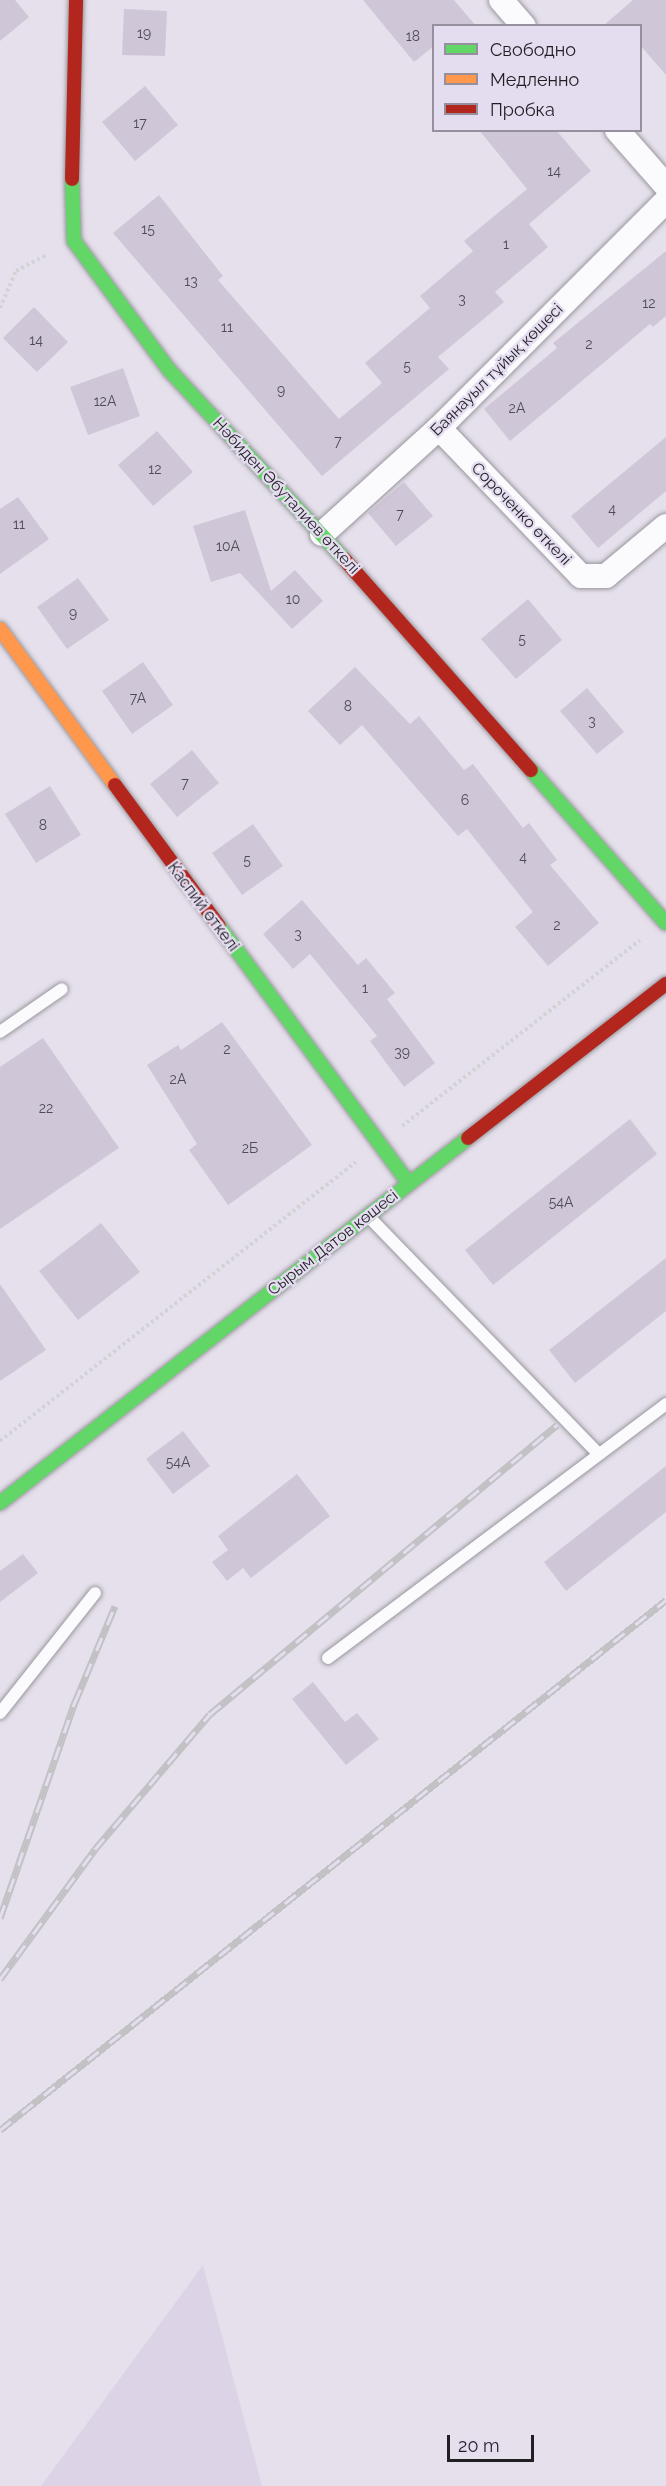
<!DOCTYPE html>
<meta charset="utf-8">
<style>
body{margin:0}
#map{position:relative;width:666px;height:2486px;overflow:hidden;background:#e5e0eb;font-family:Raleway,sans-serif}
div>[style]{position:absolute}
[style*='--x']{left:calc(var(--x)*1px);top:calc(var(--y)*1px);width:calc(var(--w)*1px);rotate:calc(var(--a)*1deg)}
.built>*{inset:0;background:#dcd4e6}
.building>*{inset:0;background:#cfc7d8}
.path>*{height:4px;margin-top:-2px;transform-origin:0;background:repeating-linear-gradient(90deg,#d3d2d5 0 3px,transparent 0 6px)}
.roads{filter:drop-shadow(0 0 2px #9a979f) drop-shadow(0 0 2px #9a979f)}
.lane>*{height:12px;margin:-6px;padding:0 6px;transform-origin:6px;border-radius:6px;background:#fbfafc}
.street>*{height:24px;margin:-12px;padding:0 12px;transform-origin:12px;border-radius:12px;background:#fbfafc}
.fast>*{height:14px;margin:-7px;padding:0 7px;transform-origin:7px;border-radius:7px;background:#63d668}
.slow>*{height:14px;margin:-7px;padding:0 7px;transform-origin:7px;border-radius:7px;background:#ff974d}
.jam>*{height:14px;margin:-7px;padding:0 7px;transform-origin:7px;border-radius:7px;background:#b3261e}
.rail>*{height:7px;margin-top:-3.5px;transform-origin:0;background:repeating-linear-gradient(90deg,#e4dcef 0 14px,#c2c1c4 0 28px);box-sizing:border-box;border-block:2px solid #c2c1c4}
span{translate:-50% -50%;white-space:nowrap;text-align:center;line-height:1.15;-webkit-text-stroke:4.5px #e4dcef;paint-order:stroke}
.number-label{font-size:14px;color:#504c55}
.number-label span{-webkit-text-stroke-width:0}
.street-label{font-size:16px;color:#211e24}
.legend{position:absolute;left:432px;top:24px;width:210px;height:108px;box-sizing:border-box;background:#e4dcef;border:2px solid #96909e;margin:0;padding:8px 10px;list-style:none;font-size:18px;color:#211e24}
.legend li{display:flex;align-items:center;gap:12px;height:30px}
.legend b{width:30px;border:2px solid #96909e}
.scale{position:absolute;left:447px;top:2435px;width:87px;height:27px;box-sizing:border-box;border:3px solid #211e24;border-top:0;padding-left:8px;font-size:18px;line-height:21px;white-space:nowrap;color:#211e24;-webkit-text-stroke:4px #e4dcef;paint-order:stroke}
</style>
<div id="map">
<div class="built">
<i style="clip-path:polygon(203px 2265px,262px 2486px,41px 2486px)"></i>
</div>
<div class="building">
<i style="clip-path:polygon(0 0,15px 0,29px 17px,0 41px)"></i>
<i style="clip-path:polygon(363px 0,454px 0,476px 26px,434px 26px,434px 46px,414px 62px)"></i>
<i style="clip-path:polygon(633px 0,666px 0,666px 75px,640px 45px,640px 26px,603px 26px)"></i>
<i style="clip-path:polygon(124px 9px,167px 11px,165px 56px,122px 55px)"></i>
<i style="clip-path:polygon(145px 86px,178px 125px,135px 161px,102px 122px)"></i>
<i style="clip-path:polygon(479px 130px,556px 130px,591px 171px,529px 224px,548px 247px,495px 292px,504px 302px,438px 357px,449px 369px,322px 476px,113px 233px,159px 195px,223px 276px,218px 280px,339px 419px,382px 383px,365px 363px,430px 308px,420px 296px,473px 251px,464px 241px,527px 189px)"></i>
<i style="clip-path:polygon(666px 251px,666px 316px,653px 327px,650px 324px,510px 441px,484px 409px,557px 348px,553px 343px)"></i>
<i style="clip-path:polygon(34px 307px,68px 342px,37px 372px,3px 338px)"></i>
<i style="clip-path:polygon(123px 368px,140px 416px,88px 435px,70px 387px)"></i>
<i style="clip-path:polygon(157px 431px,193px 472px,153px 506px,118px 465px)"></i>
<i style="clip-path:polygon(666px 437px,666px 491px,598px 548px,571px 516px)"></i>
<i style="clip-path:polygon(404px 482px,433px 516px,396px 546px,368px 513px)"></i>
<i style="clip-path:polygon(18px 497px,49px 539px,0 574px,0 509px)"></i>
<i style="clip-path:polygon(245px 510px,271px 591px,295px 570px,323px 601px,292px 629px,240px 573px,211px 582px,193px 526px)"></i>
<i style="clip-path:polygon(78px 578px,109px 620px,67px 649px,37px 607px)"></i>
<i style="clip-path:polygon(528px 599px,562px 640px,516px 679px,481px 639px)"></i>
<i style="clip-path:polygon(143px 662px,173px 705px,132px 734px,102px 691px)"></i>
<i style="clip-path:polygon(355px 667px,410px 724px,419px 716px,464px 770px,473px 764px,523px 828px,529px 823px,557px 860px,550px 865px,599px 923px,548px 966px,515px 927px,533px 912px,467px 829px,458px 836px,362px 725px,340px 745px,308px 711px)"></i>
<i style="clip-path:polygon(587px 688px,624px 732px,597px 754px,560px 711px)"></i>
<i style="clip-path:polygon(192px 750px,219px 783px,177px 817px,150px 784px)"></i>
<i style="clip-path:polygon(50px 786px,81px 835px,36px 863px,5px 814px)"></i>
<i style="clip-path:polygon(253px 824px,283px 866px,242px 895px,212px 853px)"></i>
<i style="clip-path:polygon(302px 900px,358px 965px,366px 958px,395px 993px,387px 999px,435px 1063px,404px 1087px,370px 1041px,377px 1036px,310px 954px,293px 969px,263px 934px)"></i>
<i style="clip-path:polygon(222px 1022px,312px 1145px,228px 1205px,189px 1150px,197px 1144px,147px 1065px,178px 1045px,181px 1050px)"></i>
<i style="clip-path:polygon(43px 1038px,119px 1148px,0 1229px,0 1067px)"></i>
<i style="clip-path:polygon(630px 1119px,657px 1154px,493px 1285px,465px 1250px)"></i>
<i style="clip-path:polygon(101px 1223px,140px 1272px,78px 1320px,39px 1271px)"></i>
<i style="clip-path:polygon(666px 1258px,666px 1311px,575px 1383px,549px 1350px)"></i>
<i style="clip-path:polygon(0 1284px,46px 1350px,0 1381px)"></i>
<i style="clip-path:polygon(183px 1431px,210px 1466px,173px 1494px,146px 1459px)"></i>
<i style="clip-path:polygon(666px 1466px,666px 1512px,566px 1591px,544px 1562px)"></i>
<i style="clip-path:polygon(297px 1474px,330px 1516px,251px 1578px,243px 1568px,227px 1581px,212px 1562px,228px 1550px,218px 1536px)"></i>
<i style="clip-path:polygon(23px 1554px,38px 1573px,0 1602px,0 1571px)"></i>
<i style="clip-path:polygon(313px 1682px,345px 1722px,357px 1713px,379px 1739px,346px 1765px,292px 1699px)"></i>
</div>
<div class="path">
<i style="--x:0;--y:308;--w:40;--a:-66.6"></i>
<i style="--x:16;--y:271;--w:34;--a:-28"></i>
<i style="--x:402;--y:1126;--w:302;--a:-38"></i>
<i style="--x:0;--y:1441;--w:452;--a:-38.1"></i>
</div>
<div class="roads">
<div class="lane">
<i style="--x:0;--y:1032;--w:75;--a:-34.7"></i>
<i style="--x:369;--y:1217;--w:330;--a:45.9"></i>
<i style="--x:328;--y:1658;--w:423;--a:-36.9"></i>
<i style="--x:0;--y:1713;--w:153;--a:-51.6"></i>
</div>
<div class="street">
<i style="--x:501;--y:0;--w:35;--a:49"></i>
<i style="--x:617;--y:130;--w:74;--a:48.8"></i>
<i style="--x:439;--y:428;--w:205;--a:46.2"></i>
<i style="--x:581;--y:576;--w:25;--a:0"></i>
<i style="--x:606;--y:576;--w:78;--a:-39.8"></i>
<i style="--x:322;--y:534;--w:158;--a:-42.2"></i>
<i style="--x:439;--y:428;--w:321;--a:-45"></i>
</div>
<div class="fast">
<i style="--x:72;--y:179;--w:62;--a:88.2"></i>
<i style="--x:74;--y:241;--w:162;--a:53.6"></i>
<i style="--x:170;--y:371;--w:256;--a:47.2"></i>
<i style="--x:531;--y:770;--w:204;--a:48.6"></i>
<i style="--x:219;--y:926;--w:320;--a:53.6"></i>
<i style="--x:0;--y:1503;--w:594;--a:-37.95"></i>
</div>
<div class="slow">
<i style="--x:0;--y:629;--w:194;--a:53.6"></i>
</div>
<div class="jam">
<i style="--x:72;--y:179;--w:179;--a:-88.7"></i>
<i style="--x:344;--y:559;--w:282;--a:48.5"></i>
<i style="--x:115;--y:785;--w:175;--a:53.6"></i>
<i style="--x:468;--y:1138;--w:251;--a:-37.9"></i>
</div>
</div>
<div class="rail">
<i style="--x:0;--y:1918;--w:229;--a:-70.9"></i>
<i style="--x:75;--y:1702;--w:104;--a:-67.4"></i>
<i style="--x:0;--y:1979;--w:161;--a:-53.8"></i>
<i style="--x:95;--y:1849;--w:177;--a:-49.6"></i>
<i style="--x:210;--y:1714;--w:452;--a:-39.8"></i>
<i style="--x:0;--y:2130;--w:851;--a:-38.51"></i>
</div>
<div class="number-label">
<span style="left:144px;top:33px">19</span>
<span style="left:413px;top:36px">18</span>
<span style="left:140px;top:123px">17</span>
<span style="left:554px;top:171px">14</span>
<span style="left:148px;top:229px">15</span>
<span style="left:506px;top:244px">1</span>
<span style="left:191px;top:281px">13</span>
<span style="left:462px;top:299px">3</span>
<span style="left:649px;top:303px">12</span>
<span style="left:227px;top:327px">11</span>
<span style="left:36px;top:340px">14</span>
<span style="left:589px;top:344px">2</span>
<span style="left:407px;top:366px">5</span>
<span style="left:281px;top:390px">9</span>
<span style="left:105px;top:401px">12А</span>
<span style="left:517px;top:408px">2А</span>
<span style="left:338px;top:441px">7</span>
<span style="left:155px;top:469px">12</span>
<span style="left:612px;top:509px">4</span>
<span style="left:400px;top:514px">7</span>
<span style="left:19px;top:524px">11</span>
<span style="left:228px;top:546px">10А</span>
<span style="left:293px;top:599px">10</span>
<span style="left:73px;top:613px">9</span>
<span style="left:522px;top:639px">5</span>
<span style="left:138px;top:698px">7А</span>
<span style="left:348px;top:706px">8</span>
<span style="left:592px;top:721px">3</span>
<span style="left:185px;top:783px">7</span>
<span style="left:465px;top:800px">6</span>
<span style="left:43px;top:825px">8</span>
<span style="left:523px;top:857px">4</span>
<span style="left:247px;top:860px">5</span>
<span style="left:557px;top:925px">2</span>
<span style="left:298px;top:934px">3</span>
<span style="left:365px;top:988px">1</span>
<span style="left:227px;top:1049px">2</span>
<span style="left:402px;top:1052px">39</span>
<span style="left:178px;top:1079px">2А</span>
<span style="left:46px;top:1108px">22</span>
<span style="left:250px;top:1148px">2Б</span>
<span style="left:561px;top:1202px">54А</span>
<span style="left:178px;top:1462px">54А</span>
</div>
<div class="street-label">
<span style="left:497px;top:370px;rotate:-45deg">Баянауыл тұйық көшесі</span>
<span style="left:286px;top:496px;rotate:47deg">Нәбиден Әбуталиев өткелі</span>
<span style="left:521px;top:514px;rotate:46deg">Сороченко өткелі</span>
<span style="left:203px;top:907px;rotate:53deg">Каспий өткелі</span>
<span style="left:333px;top:1243px;rotate:-38deg">Сырым Датов көшесі</span>
</div>
<ul class="legend">
<li><b style="height:8px;background:#63d668"></b>Свободно</li>
<li><b style="height:8px;background:#ff974d"></b>Медленно</li>
<li><b style="height:8px;background:#b3261e"></b>Пробка</li>
</ul>
<div class="scale">20 m</div>
</div>
